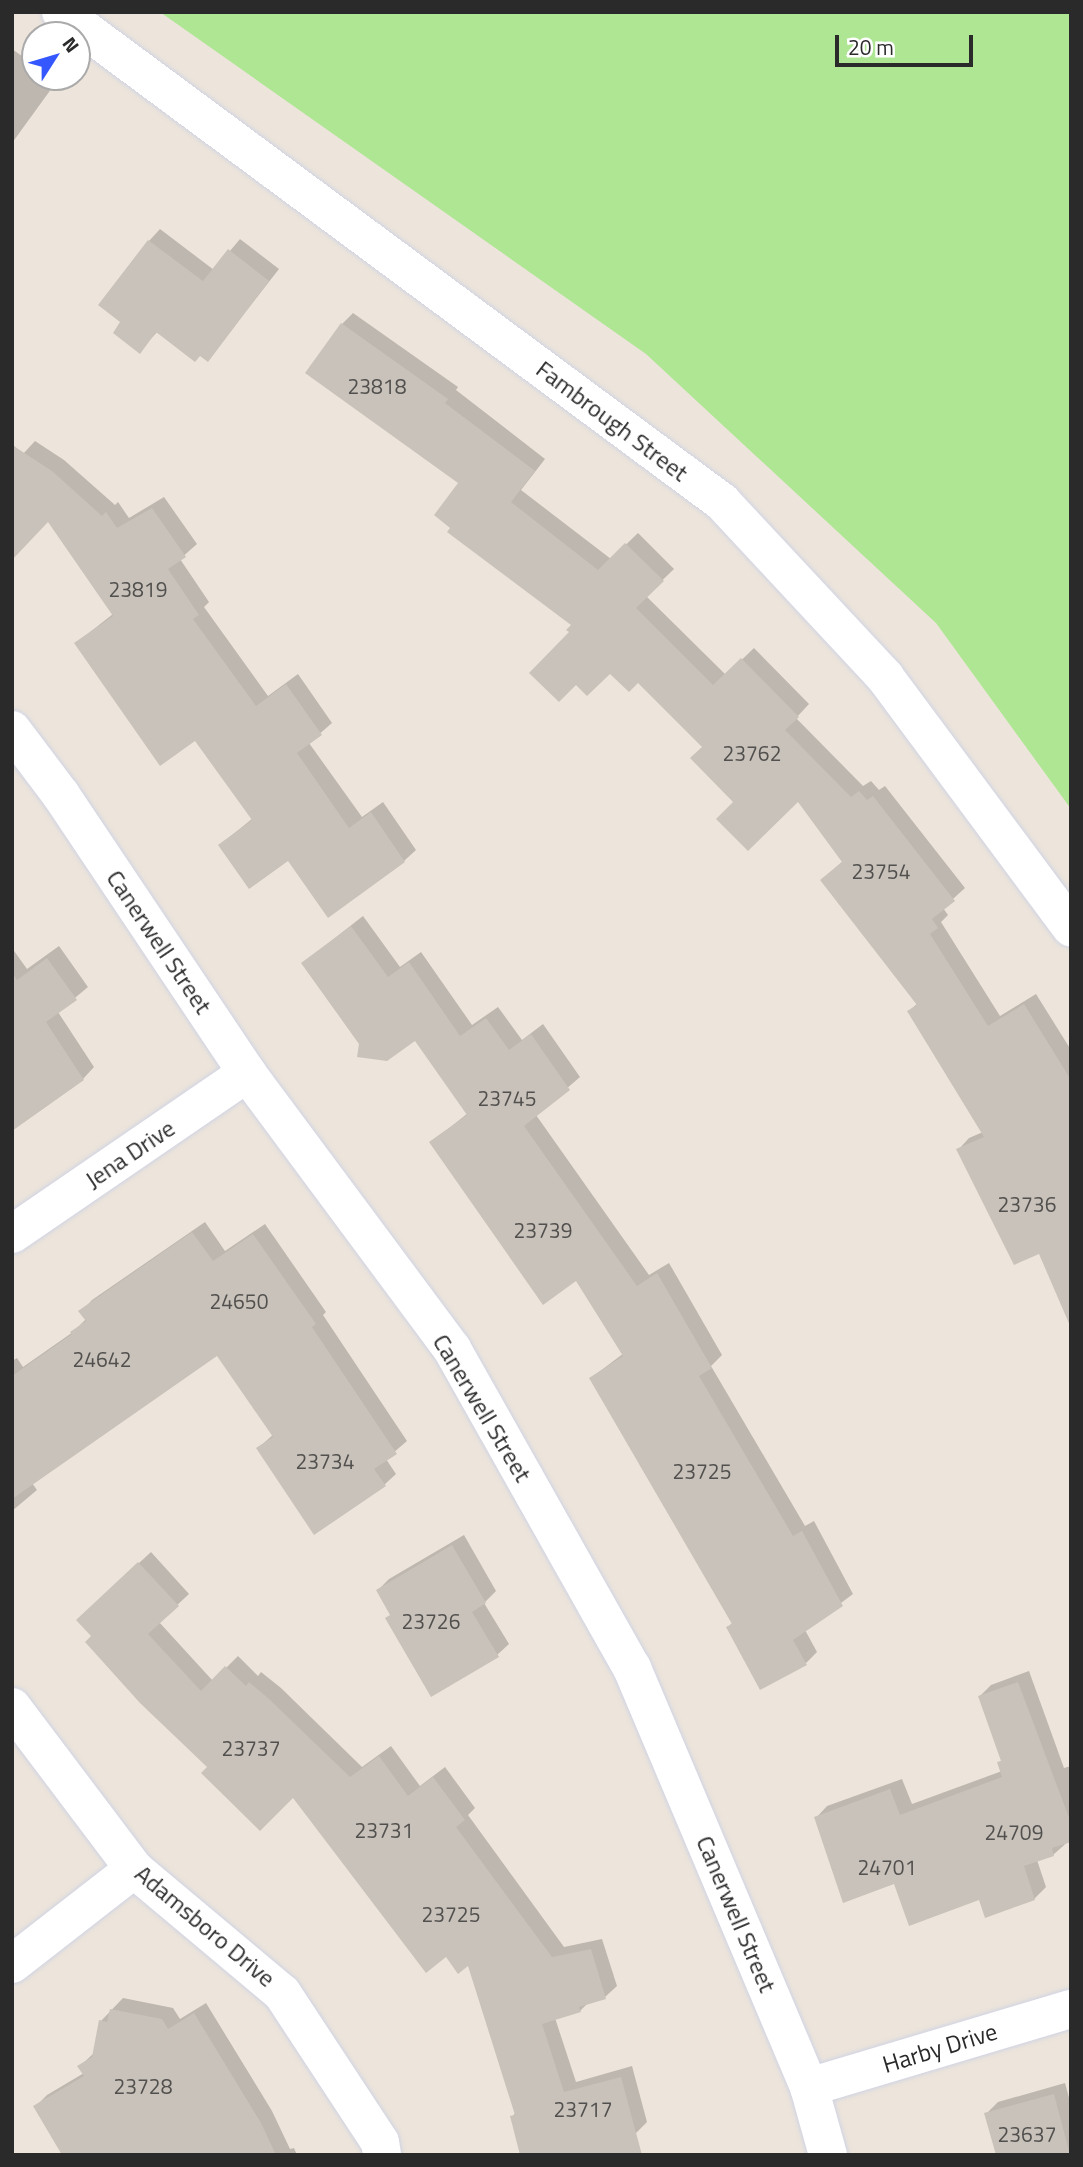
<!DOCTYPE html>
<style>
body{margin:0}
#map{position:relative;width:1083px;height:2167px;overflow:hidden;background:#ede5db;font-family:"Titillium Web",sans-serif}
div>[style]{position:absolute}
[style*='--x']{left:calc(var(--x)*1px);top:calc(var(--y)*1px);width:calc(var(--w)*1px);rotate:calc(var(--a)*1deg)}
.green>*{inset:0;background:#aee694}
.shadow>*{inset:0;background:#0003}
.building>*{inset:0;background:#c8c2ba}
.roads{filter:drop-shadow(0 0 2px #d0d3e3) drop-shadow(0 0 2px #d0d3e3)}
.minor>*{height:38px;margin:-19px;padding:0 19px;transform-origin:19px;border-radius:19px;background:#fff}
span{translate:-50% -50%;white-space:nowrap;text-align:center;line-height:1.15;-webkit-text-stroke:7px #fff;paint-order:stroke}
.number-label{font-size:21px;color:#52504e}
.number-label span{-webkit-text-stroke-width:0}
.street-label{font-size:24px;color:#2a2a2a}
.frame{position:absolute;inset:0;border:14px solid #2a2a2a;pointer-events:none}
.north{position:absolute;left:21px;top:21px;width:70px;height:70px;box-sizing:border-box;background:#fff;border:2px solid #aaa;border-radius:50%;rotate:53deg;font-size:19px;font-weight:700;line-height:28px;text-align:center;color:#2a2a2a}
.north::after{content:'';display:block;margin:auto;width:24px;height:32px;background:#3557ff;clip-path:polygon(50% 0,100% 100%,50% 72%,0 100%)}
.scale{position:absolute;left:835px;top:35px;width:138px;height:32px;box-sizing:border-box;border:4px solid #2a2a2a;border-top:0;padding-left:9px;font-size:21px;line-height:24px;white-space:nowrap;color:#2a2a2a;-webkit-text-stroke:5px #fff;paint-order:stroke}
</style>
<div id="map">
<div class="green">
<i style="clip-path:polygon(160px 12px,1071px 12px,1071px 809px,936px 623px,646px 354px)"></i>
</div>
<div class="shadow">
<i style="clip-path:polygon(12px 49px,35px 65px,35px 77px,51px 77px,57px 81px,12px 143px)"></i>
<i style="clip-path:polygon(160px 229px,214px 270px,240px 239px,279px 269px,208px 360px,158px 331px,140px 351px,122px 322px,149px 241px)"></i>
<i style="clip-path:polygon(353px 313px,458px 387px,456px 390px,545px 459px,521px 490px,611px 559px,638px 533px,674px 569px,646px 596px,726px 675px,754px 648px,809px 704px,796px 718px,863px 786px,871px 781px,879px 790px,885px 786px,965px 888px,943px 908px,948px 915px,941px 922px,1000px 1016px,1036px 994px,1071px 1050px,1071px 1325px,1040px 1252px,958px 1150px,969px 1138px,983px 1132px,909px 1011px,918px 1003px,822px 880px,844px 860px,798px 800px,736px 802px,704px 746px,638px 681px,571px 632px,574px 625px,461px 482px,342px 324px)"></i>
<i style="clip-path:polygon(35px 441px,64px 460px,115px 505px,118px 502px,129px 518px,164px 497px,197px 544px,180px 559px,209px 602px,204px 607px,268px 696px,298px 674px,332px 723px,309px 743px,362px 817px,383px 802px,416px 850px,404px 861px,288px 859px,220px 845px,253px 818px,196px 739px,76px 643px,113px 614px,48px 520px,12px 557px,12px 444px,23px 454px)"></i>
<i style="clip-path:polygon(363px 916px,400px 967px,421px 952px,472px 1025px,498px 1007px,522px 1040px,543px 1024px,580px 1077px,536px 1115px,649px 1275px,669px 1263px,722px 1355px,711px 1366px,805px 1526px,814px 1521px,853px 1594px,805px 1630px,817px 1652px,806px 1663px,728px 1627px,733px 1622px,591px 1378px,624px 1353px,577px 1279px,432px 1142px,468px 1113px,416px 1038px,361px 1044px,303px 963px)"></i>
<i style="clip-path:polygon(59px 946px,88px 987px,58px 1012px,94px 1067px,83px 1079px,12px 1108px,12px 948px,27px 969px)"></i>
<i style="clip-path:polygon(205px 1222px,225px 1251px,265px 1224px,326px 1312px,323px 1315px,407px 1441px,386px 1459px,396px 1474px,384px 1485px,258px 1448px,274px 1434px,217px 1354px,32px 1483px,37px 1490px,12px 1511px,12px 1361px,17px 1358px,23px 1367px,73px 1332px,86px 1319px,81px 1312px,92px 1300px)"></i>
<i style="clip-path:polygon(464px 1535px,496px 1591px,484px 1603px,509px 1644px,497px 1655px,392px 1614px,378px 1590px,389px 1579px)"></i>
<i style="clip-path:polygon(151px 1552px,189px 1594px,159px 1622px,213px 1681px,238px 1656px,258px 1676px,261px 1672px,281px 1688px,362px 1767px,391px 1746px,420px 1786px,445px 1767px,475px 1808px,468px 1815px,564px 1947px,602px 1939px,617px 1986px,605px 1997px,588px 2003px,580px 2011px,555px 2018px,576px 2082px,632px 2066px,647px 2122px,636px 2133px,618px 2124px,512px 2117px,516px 2112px,469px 1963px,447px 1955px,293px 1795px,209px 1767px,90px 1608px)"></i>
<i style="clip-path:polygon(1029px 1671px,1064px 1768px,1071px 1766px,1071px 1839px,1053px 1855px,1037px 1860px,1046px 1887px,1034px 1899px,980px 1898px,895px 1882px,816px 1818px,827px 1806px,902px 1779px,912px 1804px,1002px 1771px,999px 1763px,1002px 1760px,980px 1696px,991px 1685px)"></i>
<i style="clip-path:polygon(123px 1998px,173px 2008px,180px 2019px,206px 2003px,272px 2111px,290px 2149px,294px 2148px,297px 2155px,113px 2155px,36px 2106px,47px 2095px,84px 2073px,80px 2066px,94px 2053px,101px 2021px)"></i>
<i style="clip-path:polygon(1065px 2083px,1071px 2105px,1071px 2155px,998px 2155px,986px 2114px,998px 2102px)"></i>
</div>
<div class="building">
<i style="clip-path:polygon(148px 240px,203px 281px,228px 249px,269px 281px,208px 362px,200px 356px,195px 362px,156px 332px,140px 354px,113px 333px,120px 322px,98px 305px)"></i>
<i style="clip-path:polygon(341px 323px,448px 399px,445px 403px,535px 471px,511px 502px,598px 570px,625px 543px,664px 581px,636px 608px,713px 685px,741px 658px,799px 717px,785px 730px,851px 797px,859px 791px,867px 800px,873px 796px,955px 901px,932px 919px,938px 928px,930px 934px,988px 1026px,1024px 1004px,1071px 1080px,1071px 1328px,1039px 1254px,1014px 1265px,956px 1149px,984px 1137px,907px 1011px,917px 1005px,820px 880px,842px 862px,798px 802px,748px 851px,716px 819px,733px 802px,690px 758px,702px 747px,638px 683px,629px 692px,610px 674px,587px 696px,576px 685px,559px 702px,529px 673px,569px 632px,566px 630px,571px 625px,447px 532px,450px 528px,434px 515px,458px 483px,305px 373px)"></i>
<i style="clip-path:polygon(12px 445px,52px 471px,102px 516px,106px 512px,117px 528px,152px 508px,186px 557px,168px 569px,199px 615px,193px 619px,256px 706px,286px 684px,322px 735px,297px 753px,349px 828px,371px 812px,405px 862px,328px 918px,288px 861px,249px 889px,218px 845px,252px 820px,195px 741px,160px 766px,74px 643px,113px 616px,48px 522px,12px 560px)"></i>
<i style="clip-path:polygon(351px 926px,388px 977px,409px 962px,460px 1036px,486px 1018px,509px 1050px,531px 1034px,570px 1090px,524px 1126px,637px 1286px,657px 1273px,712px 1368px,699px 1376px,793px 1536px,802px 1531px,843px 1606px,793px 1640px,807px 1665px,760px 1690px,726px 1627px,732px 1624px,589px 1378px,623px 1356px,576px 1281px,543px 1305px,429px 1142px,467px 1115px,415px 1041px,387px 1061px,357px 1057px,359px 1044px,301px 963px)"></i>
<i style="clip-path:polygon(47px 958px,77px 1000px,46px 1022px,84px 1080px,12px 1131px,12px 972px,17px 980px)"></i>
<i style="clip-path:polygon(192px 1232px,213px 1261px,253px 1234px,316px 1324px,312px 1327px,397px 1454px,374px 1469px,386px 1486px,314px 1535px,256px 1448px,273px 1437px,217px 1356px,12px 1499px,12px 1376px,72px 1334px,70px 1332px,86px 1321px,78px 1311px)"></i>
<i style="clip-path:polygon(452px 1545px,486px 1603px,472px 1612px,499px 1657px,431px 1697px,385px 1618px,390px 1615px,376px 1590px)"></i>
<i style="clip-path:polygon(138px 1562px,179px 1606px,148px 1634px,201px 1691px,225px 1666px,246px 1686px,249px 1682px,269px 1699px,350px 1777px,379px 1756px,408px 1796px,433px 1777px,465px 1820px,456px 1827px,552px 1957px,591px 1949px,606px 1999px,579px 2007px,581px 2012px,542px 2024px,564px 2092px,621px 2077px,642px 2155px,520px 2155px,510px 2116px,515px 2115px,468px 1966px,458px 1974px,446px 1957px,426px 1973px,293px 1798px,260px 1831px,201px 1773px,207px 1767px,140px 1703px,85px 1642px,91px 1636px,76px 1620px)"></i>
<i style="clip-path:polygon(1018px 1682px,1071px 1823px,1071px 1842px,1052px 1848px,1054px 1856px,1024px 1866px,1035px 1900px,985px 1918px,979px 1900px,909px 1926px,894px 1884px,843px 1903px,814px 1817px,890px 1789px,900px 1815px,1002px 1777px,997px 1762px,1001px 1761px,978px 1696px)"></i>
<i style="clip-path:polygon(110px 2009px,162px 2019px,168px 2029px,194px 2013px,261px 2123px,276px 2155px,62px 2155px,33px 2106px,84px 2076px,77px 2066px,92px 2057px,99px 2020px,107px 2022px)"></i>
<i style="clip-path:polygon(1054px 2094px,1070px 2155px,996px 2155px,984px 2113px)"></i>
</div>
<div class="roads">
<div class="minor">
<i style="--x:61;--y:12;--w:823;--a:36.55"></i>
<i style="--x:722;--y:502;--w:239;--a:47"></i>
<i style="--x:885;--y:677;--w:312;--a:53.4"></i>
<i style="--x:12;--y:730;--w:81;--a:53"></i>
<i style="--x:61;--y:795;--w:334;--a:56.2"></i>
<i style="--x:247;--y:1073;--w:344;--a:53.4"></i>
<i style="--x:452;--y:1349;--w:366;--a:60.6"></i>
<i style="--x:632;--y:1668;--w:455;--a:67.1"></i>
<i style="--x:809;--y:2087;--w:71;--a:74.4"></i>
<i style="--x:12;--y:1234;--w:285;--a:-34.4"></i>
<i style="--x:12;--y:1707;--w:203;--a:53"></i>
<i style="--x:134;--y:1869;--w:193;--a:40"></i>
<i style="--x:282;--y:1993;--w:178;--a:56.7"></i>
<i style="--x:380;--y:2142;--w:13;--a:81"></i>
<i style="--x:12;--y:1964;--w:155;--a:-37.9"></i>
<i style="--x:809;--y:2087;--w:273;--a:-16.6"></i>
</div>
</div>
<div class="number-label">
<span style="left:377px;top:386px">23818</span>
<span style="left:138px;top:589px">23819</span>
<span style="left:752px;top:753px">23762</span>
<span style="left:881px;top:871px">23754</span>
<span style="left:507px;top:1098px">23745</span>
<span style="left:1027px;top:1204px">23736</span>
<span style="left:543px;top:1230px">23739</span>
<span style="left:239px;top:1301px">24650</span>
<span style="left:102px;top:1359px">24642</span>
<span style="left:325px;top:1461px">23734</span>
<span style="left:702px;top:1471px">23725</span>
<span style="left:431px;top:1621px">23726</span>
<span style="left:251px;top:1748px">23737</span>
<span style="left:384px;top:1830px">23731</span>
<span style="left:1014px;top:1832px">24709</span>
<span style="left:887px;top:1867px">24701</span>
<span style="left:451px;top:1914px">23725</span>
<span style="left:143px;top:2086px">23728</span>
<span style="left:583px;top:2109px">23717</span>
<span style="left:1027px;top:2134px">23637</span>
</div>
<div class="street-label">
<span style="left:612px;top:421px;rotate:37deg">Fambrough Street</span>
<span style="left:159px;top:942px;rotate:56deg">Canerwell Street</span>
<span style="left:130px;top:1154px;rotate:-34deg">Jena Drive</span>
<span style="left:482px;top:1408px;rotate:59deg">Canerwell Street</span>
<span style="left:736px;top:1914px;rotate:67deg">Canerwell Street</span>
<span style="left:205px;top:1926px;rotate:40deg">Adamsboro Drive</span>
<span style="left:940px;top:2048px;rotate:-17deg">Harby Drive</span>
</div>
<div class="frame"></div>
<div class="north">N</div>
<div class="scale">20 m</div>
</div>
